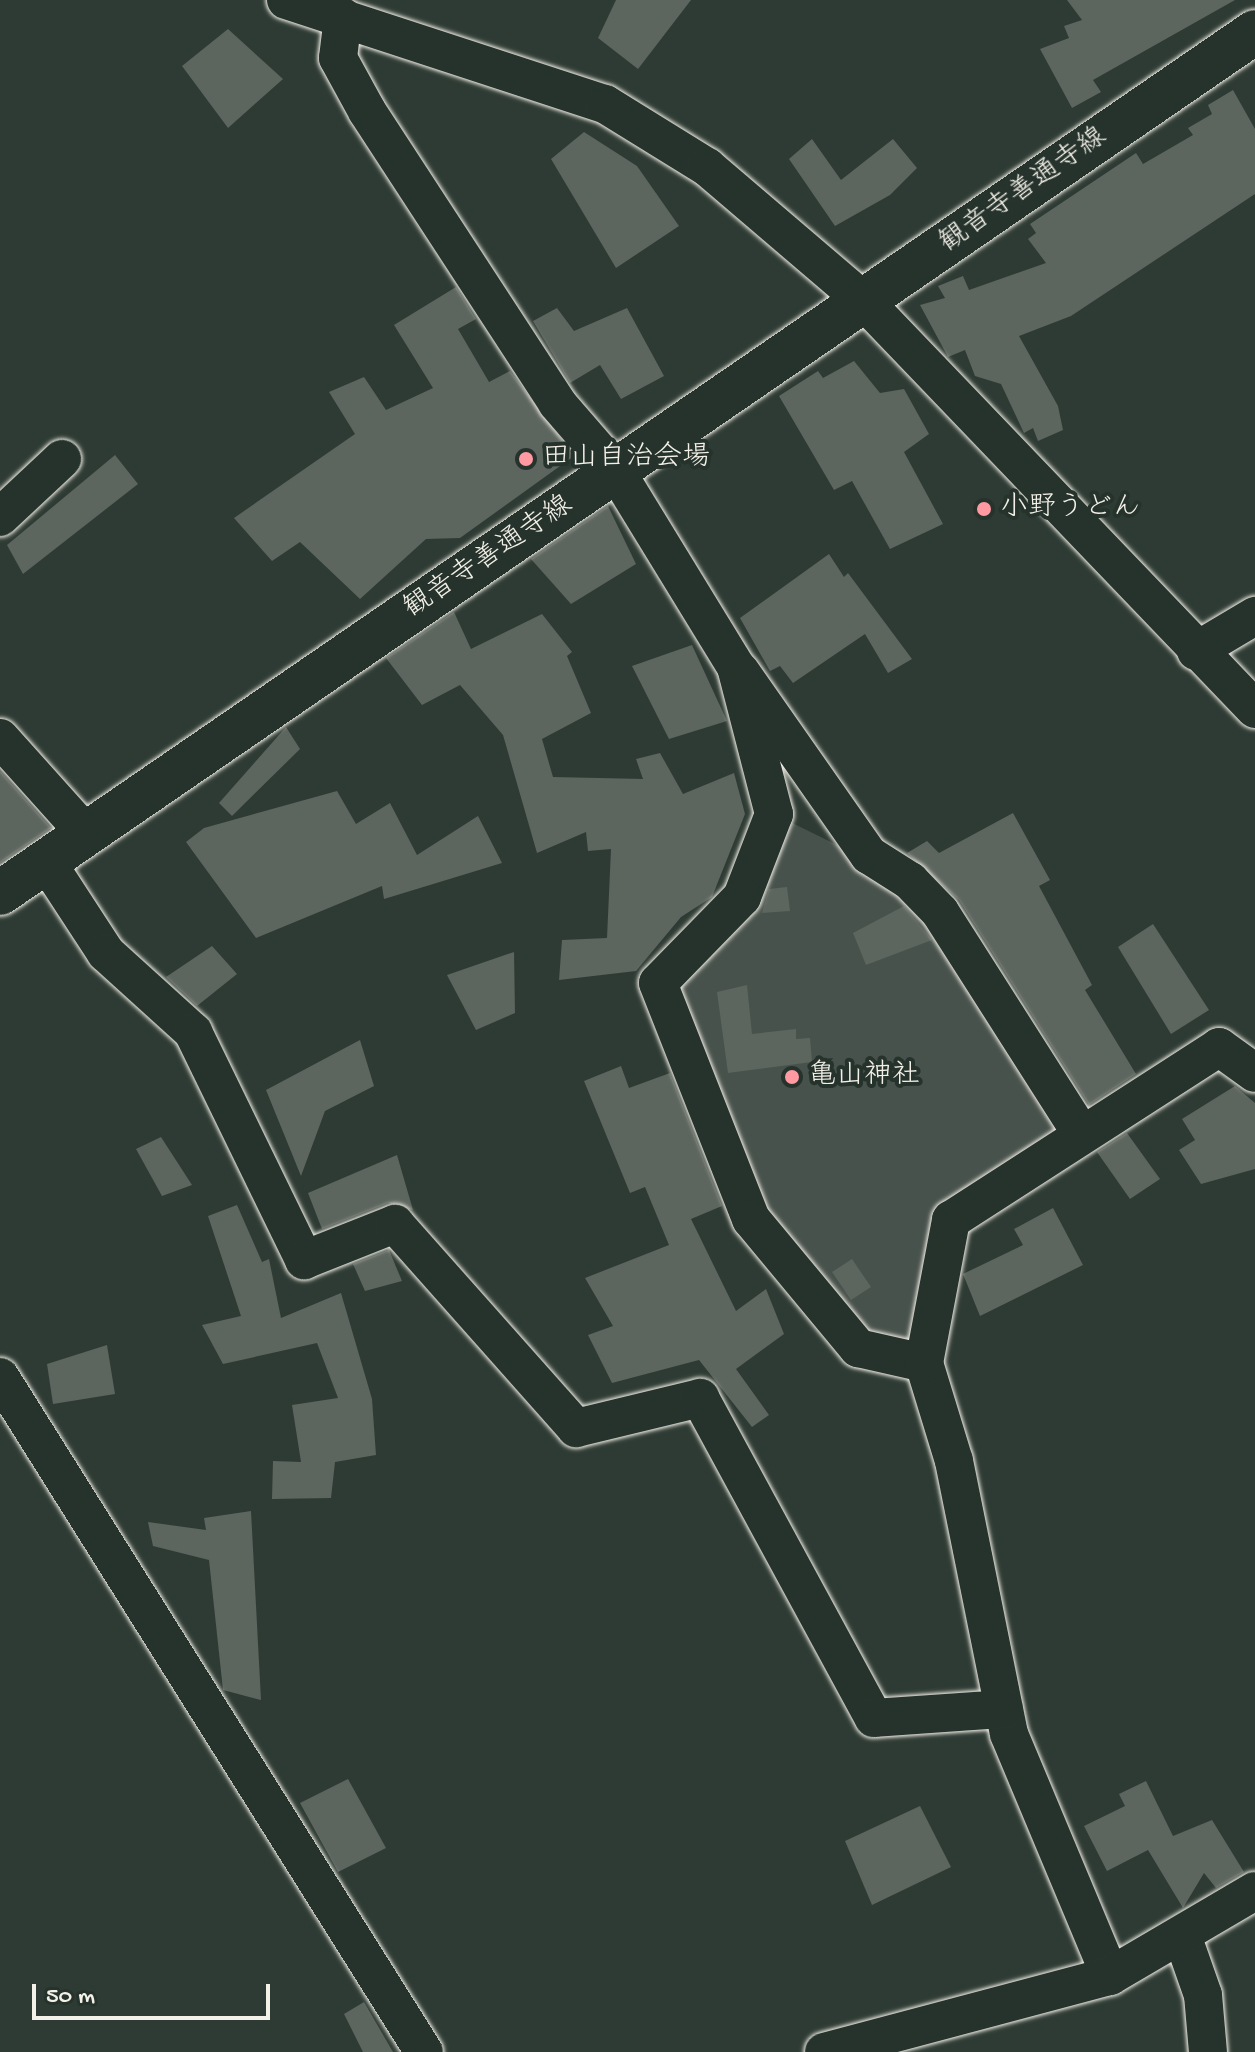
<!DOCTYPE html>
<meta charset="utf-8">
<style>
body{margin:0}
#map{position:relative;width:1255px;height:2052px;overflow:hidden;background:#2e3b34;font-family:"Gochi Hand","Klee One",sans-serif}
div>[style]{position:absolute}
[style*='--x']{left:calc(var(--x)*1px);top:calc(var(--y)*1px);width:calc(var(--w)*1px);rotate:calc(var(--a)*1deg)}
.green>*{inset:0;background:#48524c}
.building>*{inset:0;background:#5c655e}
.roads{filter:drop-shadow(0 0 2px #f4f1e8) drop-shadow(0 0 2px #f4f1e8)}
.minor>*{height:38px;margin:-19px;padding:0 19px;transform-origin:19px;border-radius:19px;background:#26332d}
.major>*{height:44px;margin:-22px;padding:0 22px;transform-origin:22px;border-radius:22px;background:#26332d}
.dots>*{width:22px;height:22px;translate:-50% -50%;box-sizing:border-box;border:4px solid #26332d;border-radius:50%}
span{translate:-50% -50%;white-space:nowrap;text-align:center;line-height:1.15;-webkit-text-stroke:8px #26332d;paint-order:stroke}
.street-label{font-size:28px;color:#f4f1e8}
.poi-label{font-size:28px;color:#f4f1e8}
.left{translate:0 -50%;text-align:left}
.scale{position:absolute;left:32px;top:1984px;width:238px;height:36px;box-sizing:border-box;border:4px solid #f4f1e8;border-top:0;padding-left:10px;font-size:24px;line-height:28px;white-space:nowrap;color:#f4f1e8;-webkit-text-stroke:6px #26332d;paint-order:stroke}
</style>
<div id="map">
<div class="green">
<i style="clip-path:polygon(774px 814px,910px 881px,1082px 1135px,951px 1220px,924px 1363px,858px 1348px,751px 1219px,658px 983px,742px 897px)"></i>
</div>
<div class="building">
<i style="clip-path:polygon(616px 0,691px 0,638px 69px,598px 38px)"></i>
<i style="clip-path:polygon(1067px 0,1235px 0,1093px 80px,1101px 92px,1072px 108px,1040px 49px,1069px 38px,1064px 26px,1082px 20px)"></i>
<i style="clip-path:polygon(228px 29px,283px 79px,228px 128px,182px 66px)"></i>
<i style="clip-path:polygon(1233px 90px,1255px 129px,1255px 194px,1071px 316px,1019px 336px,1058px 406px,1063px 430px,1038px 441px,1033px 428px,1024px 433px,1001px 384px,975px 376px,965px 350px,948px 357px,920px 305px,945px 298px,938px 286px,963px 276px,969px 290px,1046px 263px,1028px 239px,1036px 233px,1030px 224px,1136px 153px,1143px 164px,1193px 135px,1188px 128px,1212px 114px,1208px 105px)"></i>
<i style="clip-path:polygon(584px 132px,637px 166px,679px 226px,616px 268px,551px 159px)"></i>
<i style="clip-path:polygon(812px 139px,841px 180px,893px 139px,917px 168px,890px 195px,835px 226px,789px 159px)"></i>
<i style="clip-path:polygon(456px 287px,476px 319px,458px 329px,489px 382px,510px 371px,574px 456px,460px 538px,426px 539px,360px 599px,300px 542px,272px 561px,234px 518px,355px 434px,329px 392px,364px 377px,386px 410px,433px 388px,394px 325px)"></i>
<i style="clip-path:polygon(557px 308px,574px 331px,627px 308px,664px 376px,621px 399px,600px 365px,570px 383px,533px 321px)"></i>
<i style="clip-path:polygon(854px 361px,880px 393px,904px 389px,929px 434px,904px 452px,943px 524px,890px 549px,852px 481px,834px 490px,779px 396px,818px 371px,823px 378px)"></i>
<i style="clip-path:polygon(115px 455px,138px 484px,23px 574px,7px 545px)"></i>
<i style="clip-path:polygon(608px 506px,636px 564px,571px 604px,531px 559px)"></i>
<i style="clip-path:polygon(829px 554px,844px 577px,848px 573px,912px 659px,888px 673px,865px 634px,793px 683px,780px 666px,770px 671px,740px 618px)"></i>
<i style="clip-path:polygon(454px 612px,471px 649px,542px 614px,572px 652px,567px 656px,591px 713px,542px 739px,553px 777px,643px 779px,636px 759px,660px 753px,683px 794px,734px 773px,745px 814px,712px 897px,681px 917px,636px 971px,559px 980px,562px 940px,607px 938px,611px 849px,588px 851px,586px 832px,537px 853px,503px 735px,460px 685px,422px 705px,386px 658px)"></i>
<i style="clip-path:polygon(692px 645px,727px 721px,669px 739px,632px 666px)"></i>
<i style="clip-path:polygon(286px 727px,300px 749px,232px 816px,219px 803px)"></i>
<i style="clip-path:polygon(0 771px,51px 828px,0 863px)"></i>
<i style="clip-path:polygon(337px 791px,356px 824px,390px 803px,417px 855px,478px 816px,502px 863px,384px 899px,382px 886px,256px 938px,186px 842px,204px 828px)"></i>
<i style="clip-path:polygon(1013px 813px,1050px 880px,1039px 886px,1092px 985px,1085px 990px,1136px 1074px,1089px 1105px,959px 900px,907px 853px,927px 841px,939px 853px)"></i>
<i style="clip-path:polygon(787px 887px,790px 911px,762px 913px,769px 889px)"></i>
<i style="clip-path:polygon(904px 906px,932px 940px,866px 965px,853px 933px)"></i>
<i style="clip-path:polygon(1153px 924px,1209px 1010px,1171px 1034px,1118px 947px)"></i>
<i style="clip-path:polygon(212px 946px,237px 974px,197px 1006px,166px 977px)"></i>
<i style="clip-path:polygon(514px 952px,515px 1013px,476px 1030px,447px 975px)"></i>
<i style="clip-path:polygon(747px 985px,752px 1034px,796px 1029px,796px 1039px,810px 1038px,812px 1062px,728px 1073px,717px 992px)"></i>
<i style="clip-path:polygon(360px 1040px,374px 1086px,325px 1111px,301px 1176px,266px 1090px)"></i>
<i style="clip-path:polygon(621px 1066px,629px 1088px,670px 1073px,722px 1206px,691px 1219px,736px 1311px,766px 1289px,784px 1334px,736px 1369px,769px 1415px,752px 1427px,699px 1360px,612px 1383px,588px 1335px,613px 1326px,585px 1278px,669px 1245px,645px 1187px,630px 1193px,584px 1081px)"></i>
<i style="clip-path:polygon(1235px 1086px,1255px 1103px,1255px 1169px,1201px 1184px,1179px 1150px,1195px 1140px,1182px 1119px)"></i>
<i style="clip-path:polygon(1127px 1133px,1160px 1179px,1130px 1199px,1097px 1152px)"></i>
<i style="clip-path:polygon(161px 1137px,192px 1185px,162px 1196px,136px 1149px)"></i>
<i style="clip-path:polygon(397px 1155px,413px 1210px,388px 1203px,322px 1229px,308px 1193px)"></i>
<i style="clip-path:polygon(237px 1205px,262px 1262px,269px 1259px,281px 1318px,341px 1293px,372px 1399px,376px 1455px,335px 1462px,331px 1498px,272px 1499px,273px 1461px,301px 1462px,292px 1405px,338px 1398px,317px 1343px,223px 1364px,202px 1325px,241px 1316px,208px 1216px)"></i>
<i style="clip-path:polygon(1053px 1208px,1083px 1265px,980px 1316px,963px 1274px,1023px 1245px,1014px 1229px)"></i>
<i style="clip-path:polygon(389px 1250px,402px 1281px,365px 1291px,353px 1264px)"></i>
<i style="clip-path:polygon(852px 1259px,871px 1287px,851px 1300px,832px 1272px)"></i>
<i style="clip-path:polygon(107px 1345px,115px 1394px,53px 1404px,47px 1364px)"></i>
<i style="clip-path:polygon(251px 1511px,261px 1700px,223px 1690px,209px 1560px,153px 1546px,148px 1522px,206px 1530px,204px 1518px)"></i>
<i style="clip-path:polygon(348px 1779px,386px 1848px,338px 1872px,300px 1803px)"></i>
<i style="clip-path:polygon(1146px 1781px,1173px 1836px,1212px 1820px,1244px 1872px,1216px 1888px,1204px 1873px,1183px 1908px,1148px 1850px,1107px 1871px,1084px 1826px,1125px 1806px,1119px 1794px)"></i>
<i style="clip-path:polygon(920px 1806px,951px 1867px,872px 1905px,845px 1841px)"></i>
<i style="clip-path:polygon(364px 2002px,393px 2052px,363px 2052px,344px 2014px)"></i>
</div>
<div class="roads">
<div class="minor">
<i style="--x:286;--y:0;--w:336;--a:18.1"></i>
<i style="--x:605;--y:104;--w:120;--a:31.7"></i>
<i style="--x:707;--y:167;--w:206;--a:40.5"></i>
<i style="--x:864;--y:301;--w:565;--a:46.22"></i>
<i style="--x:343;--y:17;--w:41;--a:97"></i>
<i style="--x:338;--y:58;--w:60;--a:61.3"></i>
<i style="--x:367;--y:111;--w:348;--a:56.9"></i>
<i style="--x:557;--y:403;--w:90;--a:49.1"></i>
<i style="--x:616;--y:471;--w:230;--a:58.5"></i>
<i style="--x:736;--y:667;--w:152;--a:75.5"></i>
<i style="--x:774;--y:814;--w:89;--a:111.1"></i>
<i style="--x:742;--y:897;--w:120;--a:134.3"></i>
<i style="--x:658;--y:983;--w:254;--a:68.5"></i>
<i style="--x:751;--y:1219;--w:168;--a:50.3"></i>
<i style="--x:858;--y:1348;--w:68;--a:12.8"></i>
<i style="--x:924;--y:1363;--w:102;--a:73"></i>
<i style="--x:954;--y:1461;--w:278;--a:78.6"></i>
<i style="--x:1009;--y:1734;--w:262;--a:67.3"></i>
<i style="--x:0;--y:517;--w:85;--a:-43.1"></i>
<i style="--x:1196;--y:651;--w:69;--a:-30.7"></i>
<i style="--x:740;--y:671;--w:225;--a:55"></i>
<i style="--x:869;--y:855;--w:49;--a:32.4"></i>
<i style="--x:910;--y:881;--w:43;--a:45.9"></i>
<i style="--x:940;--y:912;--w:264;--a:57.5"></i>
<i style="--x:0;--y:738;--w:129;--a:48.1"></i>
<i style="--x:46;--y:861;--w:110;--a:56.9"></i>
<i style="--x:106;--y:953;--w:118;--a:42.2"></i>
<i style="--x:193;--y:1032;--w:254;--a:64"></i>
<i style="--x:304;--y:1260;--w:98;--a:-21.6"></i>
<i style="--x:395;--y:1224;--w:273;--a:48.4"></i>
<i style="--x:576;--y:1428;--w:128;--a:-13.6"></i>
<i style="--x:700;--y:1398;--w:364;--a:61.5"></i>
<i style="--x:874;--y:1718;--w:130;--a:-4"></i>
<i style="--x:924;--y:1363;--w:146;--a:-79.3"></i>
<i style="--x:951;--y:1220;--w:319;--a:-32.8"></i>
<i style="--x:1219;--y:1047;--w:44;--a:35.8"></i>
<i style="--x:0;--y:1377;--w:797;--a:57.87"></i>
<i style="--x:1183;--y:1938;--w:60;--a:70.7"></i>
<i style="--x:1203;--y:1995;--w:57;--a:85"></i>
<i style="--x:824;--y:2052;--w:296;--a:-14.9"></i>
<i style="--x:1110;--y:1976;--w:168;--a:-30.4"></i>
</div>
<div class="major">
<i style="--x:0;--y:893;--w:1522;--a:-34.45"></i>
</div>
</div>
<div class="dots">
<i style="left:526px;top:459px;background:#ff9aa2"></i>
<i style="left:984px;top:509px;background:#ff9aa2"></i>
<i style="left:792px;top:1077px;background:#ff9aa2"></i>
</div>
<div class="street-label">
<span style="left:1024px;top:191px;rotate:-35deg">観音寺善通寺線</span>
<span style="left:489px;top:558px;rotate:-34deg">観音寺善通寺線</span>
</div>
<div class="poi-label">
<span class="left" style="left:542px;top:459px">田山自治会場</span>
<span class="left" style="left:1000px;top:509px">小野うどん</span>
<span class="left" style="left:808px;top:1077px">亀山神社</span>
</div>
<div class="scale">50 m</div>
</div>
